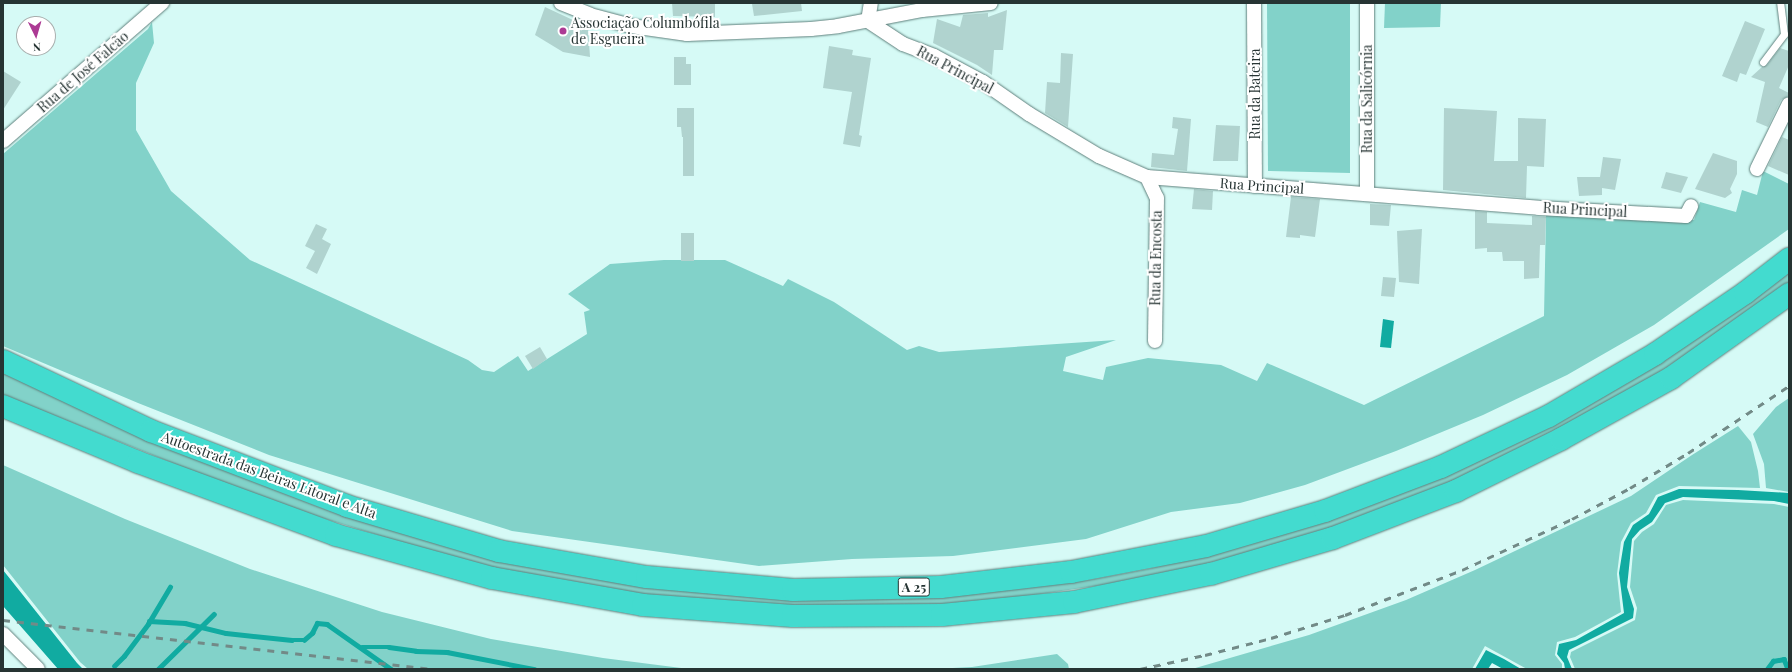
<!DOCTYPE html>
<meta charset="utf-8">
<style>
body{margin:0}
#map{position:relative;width:1792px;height:672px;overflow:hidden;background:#d6faf6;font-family:"Playfair Display",serif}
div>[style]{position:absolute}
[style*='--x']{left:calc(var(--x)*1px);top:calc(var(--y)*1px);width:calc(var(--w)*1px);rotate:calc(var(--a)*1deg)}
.green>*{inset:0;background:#82d2c9}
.water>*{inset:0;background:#11aba1}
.stream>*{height:4.5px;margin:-2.25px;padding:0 2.25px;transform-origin:2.25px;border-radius:2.25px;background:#11aba1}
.building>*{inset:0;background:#b0d3cf}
.roads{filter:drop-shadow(0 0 1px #5f807c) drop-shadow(0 0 1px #5f807c)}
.lane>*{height:7px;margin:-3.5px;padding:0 3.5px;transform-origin:3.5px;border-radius:3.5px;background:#fff}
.street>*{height:14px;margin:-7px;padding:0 7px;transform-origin:7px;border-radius:7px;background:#fff}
.highway>*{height:22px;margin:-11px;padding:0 11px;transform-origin:11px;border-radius:11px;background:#43dbcf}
.rail>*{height:3px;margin-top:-1.5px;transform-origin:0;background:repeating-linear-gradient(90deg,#728a87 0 7px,transparent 0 14px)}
.dots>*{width:11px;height:11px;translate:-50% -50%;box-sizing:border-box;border:2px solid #fff;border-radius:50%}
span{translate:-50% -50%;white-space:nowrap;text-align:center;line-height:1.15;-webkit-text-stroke:4px #fff;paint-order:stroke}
.shield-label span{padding:1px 3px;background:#fff;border:1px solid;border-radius:3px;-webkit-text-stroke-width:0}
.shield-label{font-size:13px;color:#263433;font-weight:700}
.poi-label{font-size:14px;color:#263433}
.left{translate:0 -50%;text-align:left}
.street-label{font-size:14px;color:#263433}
.frame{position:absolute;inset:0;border:4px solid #263433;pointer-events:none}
.north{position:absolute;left:16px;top:16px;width:40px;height:40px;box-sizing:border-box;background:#fff;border:1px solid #a8aead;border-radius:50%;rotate:175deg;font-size:11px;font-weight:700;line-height:16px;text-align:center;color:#263433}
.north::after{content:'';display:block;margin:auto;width:14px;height:18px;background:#ac3a94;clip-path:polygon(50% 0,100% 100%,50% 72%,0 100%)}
</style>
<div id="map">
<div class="green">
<i style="clip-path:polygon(1267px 3px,1350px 3px,1350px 173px,1268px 171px)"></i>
<i style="clip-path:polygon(1385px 3px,1441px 3px,1440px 27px,1384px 28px)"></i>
<i style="clip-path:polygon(152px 22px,154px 43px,136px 83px,136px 130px,171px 191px,250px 260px,468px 360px,482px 370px,494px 372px,518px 356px,528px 371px,587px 334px,584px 312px,590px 310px,568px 294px,610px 264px,664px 260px,725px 260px,783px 286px,788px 279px,834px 302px,907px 350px,919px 346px,939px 352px,1116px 340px,1066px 357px,1063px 371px,1103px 380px,1106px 367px,1148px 358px,1221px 365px,1257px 381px,1267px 363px,1364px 405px,1544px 316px,1546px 215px,1694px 220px,1700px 202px,1736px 212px,1742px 190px,1757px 195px,1763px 171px,1789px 184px,1789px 229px,1654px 325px,1567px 375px,1483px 415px,1396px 451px,1305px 485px,1240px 503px,1171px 512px,1086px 539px,953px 556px,852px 559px,759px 566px,512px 531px,269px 455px,138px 403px,3px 346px,3px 154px,148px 29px)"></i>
<i style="clip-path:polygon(1789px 272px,1789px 284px,1666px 368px,1606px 404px,1458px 479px,1378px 512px,1288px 542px,1205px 564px,1137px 580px,1034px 595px,930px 606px,784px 607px,646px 595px,526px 575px,459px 560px,319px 517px,205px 476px,3px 395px,3px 372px,159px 445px,327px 510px,460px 550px,583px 576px,1010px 590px,1089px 580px,1148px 569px,1241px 546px,1378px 502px)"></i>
<i style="clip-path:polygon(1789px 398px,1789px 492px,1766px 488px,1764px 464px,1753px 434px,1776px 407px)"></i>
<i style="clip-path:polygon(1738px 426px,1751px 442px,1758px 471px,1760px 488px,1679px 486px,1656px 495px,1646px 513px,1631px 523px,1621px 542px,1617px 574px,1621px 612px,1575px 637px,1557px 642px,1555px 655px,1562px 664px,1562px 669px,1527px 669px,1485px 646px,1472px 669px,1192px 669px,1309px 635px,1406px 600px,1475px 570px,1631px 496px,1692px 455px)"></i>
<i style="clip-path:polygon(3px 465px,125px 519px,250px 569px,382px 612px,491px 639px,603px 658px,689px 669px,88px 669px,80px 662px,3px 565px)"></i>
<i style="clip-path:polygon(1683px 500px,1774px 504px,1789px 507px,1789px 669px,1575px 669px,1570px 657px,1571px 652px,1635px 620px,1637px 608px,1630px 587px,1634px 541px,1642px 532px,1654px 524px,1666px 505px)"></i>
<i style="clip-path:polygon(1057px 654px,1068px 664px,1069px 669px,933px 669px,972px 667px)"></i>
</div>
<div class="water">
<i style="clip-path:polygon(1383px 319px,1394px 321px,1391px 348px,1380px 347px)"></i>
<i style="clip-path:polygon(1679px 489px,1738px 490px,1789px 493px,1789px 504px,1774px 501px,1683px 497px,1665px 503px,1652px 522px,1640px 530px,1632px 539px,1627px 587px,1634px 609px,1633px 618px,1569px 650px,1567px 657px,1572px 669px,1565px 669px,1564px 663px,1557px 654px,1559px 644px,1576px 640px,1624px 613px,1619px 573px,1624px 542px,1633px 525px,1649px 514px,1658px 497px)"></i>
<i style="clip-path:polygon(3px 570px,77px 663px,83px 669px,58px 669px,3px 606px)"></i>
<i style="clip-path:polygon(1486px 650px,1504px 659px,1521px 669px,1503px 669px,1492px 663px,1488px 669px,1475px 669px)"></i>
</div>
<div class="stream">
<i style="--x:149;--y:621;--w:36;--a:3"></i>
<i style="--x:185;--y:623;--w:42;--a:13.7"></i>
<i style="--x:226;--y:633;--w:66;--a:6.1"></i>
<i style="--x:292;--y:640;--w:12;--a:0"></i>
<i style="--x:304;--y:640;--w:11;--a:-41"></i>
<i style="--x:312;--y:633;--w:11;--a:-63"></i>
<i style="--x:317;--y:623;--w:10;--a:6"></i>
<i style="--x:327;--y:624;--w:78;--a:35.1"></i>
<i style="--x:362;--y:647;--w:27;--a:0"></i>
<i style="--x:389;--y:647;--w:27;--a:8"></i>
<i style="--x:416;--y:651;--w:31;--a:2"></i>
<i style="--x:447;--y:652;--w:89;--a:11.1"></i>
<i style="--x:114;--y:666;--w:14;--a:-45"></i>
<i style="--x:124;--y:656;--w:40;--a:-53"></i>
<i style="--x:148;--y:624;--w:43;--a:-59.3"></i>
<i style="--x:158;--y:669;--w:78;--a:-44.5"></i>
<i style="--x:1767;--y:669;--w:10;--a:-53"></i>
<i style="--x:1773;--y:661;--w:11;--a:-10"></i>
<i style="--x:1784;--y:659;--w:11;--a:68"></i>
</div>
<div class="building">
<i style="clip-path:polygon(672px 3px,715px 3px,715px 17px,673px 16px)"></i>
<i style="clip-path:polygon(760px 3px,801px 3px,802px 11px,754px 16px,752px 4px)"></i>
<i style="clip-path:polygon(545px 7px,588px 27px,590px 57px,563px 52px,535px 35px)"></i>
<i style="clip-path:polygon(1007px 10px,1003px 50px,994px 50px,992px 75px,977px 65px,933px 43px,937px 19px,960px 27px,963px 15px,988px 13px,988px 17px)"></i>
<i style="clip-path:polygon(1745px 21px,1765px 29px,1746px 75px,1740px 73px,1737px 82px,1722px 76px)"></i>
<i style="clip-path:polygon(829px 46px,853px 50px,852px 55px,871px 58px,859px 135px,862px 136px,860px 147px,843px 144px,852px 92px,823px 88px)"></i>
<i style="clip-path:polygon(1780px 48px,1789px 51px,1789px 65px,1779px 88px,1789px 93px,1789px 96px,1781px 100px,1768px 127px,1756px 122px,1765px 82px,1751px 77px,1762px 67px,1767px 65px)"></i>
<i style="clip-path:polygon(1061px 53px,1073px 54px,1068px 127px,1045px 113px,1047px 82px,1060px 83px)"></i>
<i style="clip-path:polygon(674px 57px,686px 57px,686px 64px,691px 64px,691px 85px,674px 85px)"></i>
<i style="clip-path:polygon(3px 71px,21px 82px,3px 110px)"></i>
<i style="clip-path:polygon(677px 108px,694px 108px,694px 176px,683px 176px,683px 137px,682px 137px,681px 127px,677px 127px)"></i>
<i style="clip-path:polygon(1444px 108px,1497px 111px,1494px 161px,1518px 161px,1518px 118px,1546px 119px,1544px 167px,1527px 166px,1526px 198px,1443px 190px)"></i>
<i style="clip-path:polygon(1173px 117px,1191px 119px,1187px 171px,1151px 167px,1152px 153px,1174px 155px,1178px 129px,1172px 128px)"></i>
<i style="clip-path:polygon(1216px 125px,1240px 126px,1238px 161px,1213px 161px)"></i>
<i style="clip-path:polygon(1782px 137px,1789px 140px,1789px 175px,1768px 166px)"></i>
<i style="clip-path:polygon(1713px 153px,1737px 161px,1737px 174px,1730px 189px,1732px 193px,1725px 198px,1695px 189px)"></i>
<i style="clip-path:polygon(1603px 157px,1621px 159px,1615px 190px,1602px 188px,1602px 195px,1579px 196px,1577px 177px,1600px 177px)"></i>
<i style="clip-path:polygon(1666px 172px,1688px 177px,1681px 193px,1661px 188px)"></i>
<i style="clip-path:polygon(1194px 189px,1213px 191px,1212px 210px,1192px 209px)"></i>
<i style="clip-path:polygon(1291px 197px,1320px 199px,1315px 237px,1300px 235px,1300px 238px,1286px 237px)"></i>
<i style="clip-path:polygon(1370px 204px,1391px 205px,1389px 226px,1370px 225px)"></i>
<i style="clip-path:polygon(1475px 211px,1487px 212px,1487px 223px,1532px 225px,1532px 216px,1546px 217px,1545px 245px,1540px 245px,1539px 278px,1524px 279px,1524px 261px,1503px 261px,1502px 252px,1487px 252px,1487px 248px,1475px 249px)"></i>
<i style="clip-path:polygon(316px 224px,327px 229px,322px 239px,331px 244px,317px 274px,306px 268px,315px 251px,305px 246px)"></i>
<i style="clip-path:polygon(1422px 229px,1419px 284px,1399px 282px,1397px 231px)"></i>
<i style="clip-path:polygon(681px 233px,694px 233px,694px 261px,681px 261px)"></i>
<i style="clip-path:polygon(1383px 277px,1396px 278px,1394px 297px,1381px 296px)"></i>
<i style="clip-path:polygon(540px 347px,547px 359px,533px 369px,525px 356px)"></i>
</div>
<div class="roads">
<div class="lane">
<i style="--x:1763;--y:62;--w:35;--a:-53"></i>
<i style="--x:1784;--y:34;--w:31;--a:-97"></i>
</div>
<div class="street">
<i style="--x:561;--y:3;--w:31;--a:22"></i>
<i style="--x:590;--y:15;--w:42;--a:15"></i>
<i style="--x:631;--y:26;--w:57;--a:8.1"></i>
<i style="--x:687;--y:34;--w:124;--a:-2.3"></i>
<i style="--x:811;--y:29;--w:27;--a:-6"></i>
<i style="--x:838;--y:26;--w:86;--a:-10.8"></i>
<i style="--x:922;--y:10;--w:69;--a:-5.8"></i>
<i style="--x:1254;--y:3;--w:183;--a:89.7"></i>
<i style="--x:868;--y:21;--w:42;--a:33.3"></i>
<i style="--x:903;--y:44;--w:33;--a:21"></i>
<i style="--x:934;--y:56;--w:55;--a:28"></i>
<i style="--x:983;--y:82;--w:56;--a:34.8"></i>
<i style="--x:1029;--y:114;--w:82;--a:31"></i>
<i style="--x:1099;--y:156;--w:52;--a:23.6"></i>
<i style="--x:1147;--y:177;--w:393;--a:4.5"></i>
<i style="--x:1539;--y:208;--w:147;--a:3.1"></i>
<i style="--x:1686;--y:216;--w:11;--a:-63"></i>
<i style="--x:868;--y:21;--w:18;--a:-81"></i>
<i style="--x:3;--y:141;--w:211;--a:-41"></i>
<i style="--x:1757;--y:169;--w:72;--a:-63.8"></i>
<i style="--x:1147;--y:177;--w:23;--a:65"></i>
<i style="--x:1157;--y:198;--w:143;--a:90.8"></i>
<i style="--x:1367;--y:194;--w:191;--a:-90"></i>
<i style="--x:3;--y:634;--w:49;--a:45"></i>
</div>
<div class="highway">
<i style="--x:3;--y:361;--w:164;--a:25.3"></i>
<i style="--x:151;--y:431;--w:210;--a:20.9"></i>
<i style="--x:347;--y:506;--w:159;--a:16.5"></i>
<i style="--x:499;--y:551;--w:150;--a:10"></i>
<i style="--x:647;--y:577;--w:147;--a:5.1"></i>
<i style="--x:793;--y:590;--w:148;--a:-1.2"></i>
<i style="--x:941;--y:587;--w:131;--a:-6.6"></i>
<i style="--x:1071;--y:572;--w:137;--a:-10.9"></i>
<i style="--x:1206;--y:546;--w:124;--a:-16.4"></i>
<i style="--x:1325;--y:511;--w:124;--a:-20.8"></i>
<i style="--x:1441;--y:467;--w:119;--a:-25.3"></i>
<i style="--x:1549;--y:416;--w:123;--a:-30.3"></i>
<i style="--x:1655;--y:354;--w:109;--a:-34.1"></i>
<i style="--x:1745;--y:293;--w:56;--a:-37.7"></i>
<i style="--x:3;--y:406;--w:146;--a:22.5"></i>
<i style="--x:138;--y:462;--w:211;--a:20.2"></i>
<i style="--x:336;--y:535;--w:162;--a:15.4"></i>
<i style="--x:492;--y:578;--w:153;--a:10.1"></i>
<i style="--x:643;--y:605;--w:150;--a:4.2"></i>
<i style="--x:793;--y:616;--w:149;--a:-0.4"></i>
<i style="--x:942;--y:615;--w:133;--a:-5.6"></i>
<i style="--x:1074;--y:602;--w:140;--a:-11.6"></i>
<i style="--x:1211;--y:574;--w:127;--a:-16.4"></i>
<i style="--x:1333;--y:538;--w:132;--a:-20.9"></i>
<i style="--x:1456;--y:491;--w:117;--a:-26.3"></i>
<i style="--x:1561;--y:439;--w:126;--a:-29"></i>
<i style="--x:1671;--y:378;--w:145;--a:-35.4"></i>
</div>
</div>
<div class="rail">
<i style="--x:3;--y:620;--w:432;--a:6.5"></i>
<i style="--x:1140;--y:669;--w:66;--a:-12.2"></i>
<i style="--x:1205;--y:655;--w:68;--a:-14.4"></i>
<i style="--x:1271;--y:638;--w:77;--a:-17.3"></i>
<i style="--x:1345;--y:615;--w:125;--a:-21"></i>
<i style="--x:1462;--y:570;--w:121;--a:-24.9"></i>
<i style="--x:1572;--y:519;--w:66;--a:-28.1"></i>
<i style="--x:1630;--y:488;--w:68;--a:-31.1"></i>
<i style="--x:1688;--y:453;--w:121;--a:-33.6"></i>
</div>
<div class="dots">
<i style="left:563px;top:31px;background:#ac3a94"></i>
</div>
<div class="shield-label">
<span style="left:914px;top:587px">A 25</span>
</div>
<div class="poi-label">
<span class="left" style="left:571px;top:31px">Associação Columbófila<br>de Esgueira</span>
</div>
<div class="street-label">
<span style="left:955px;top:70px;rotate:28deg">Rua Principal</span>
<span style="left:83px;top:72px;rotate:-41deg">Rua de José Falcão</span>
<span style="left:1255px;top:94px;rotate:-90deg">Rua da Bateira</span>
<span style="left:1367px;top:99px;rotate:-90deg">Rua da Salicórnia</span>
<span style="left:1262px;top:186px;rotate:4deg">Rua Principal</span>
<span style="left:1585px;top:210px;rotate:3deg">Rua Principal</span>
<span style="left:1156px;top:258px;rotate:-89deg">Rua da Encosta</span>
<span style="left:269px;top:475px;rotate:20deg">Autoestrada das Beiras Litoral e Alta</span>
</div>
<div class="frame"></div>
<div class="north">N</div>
</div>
